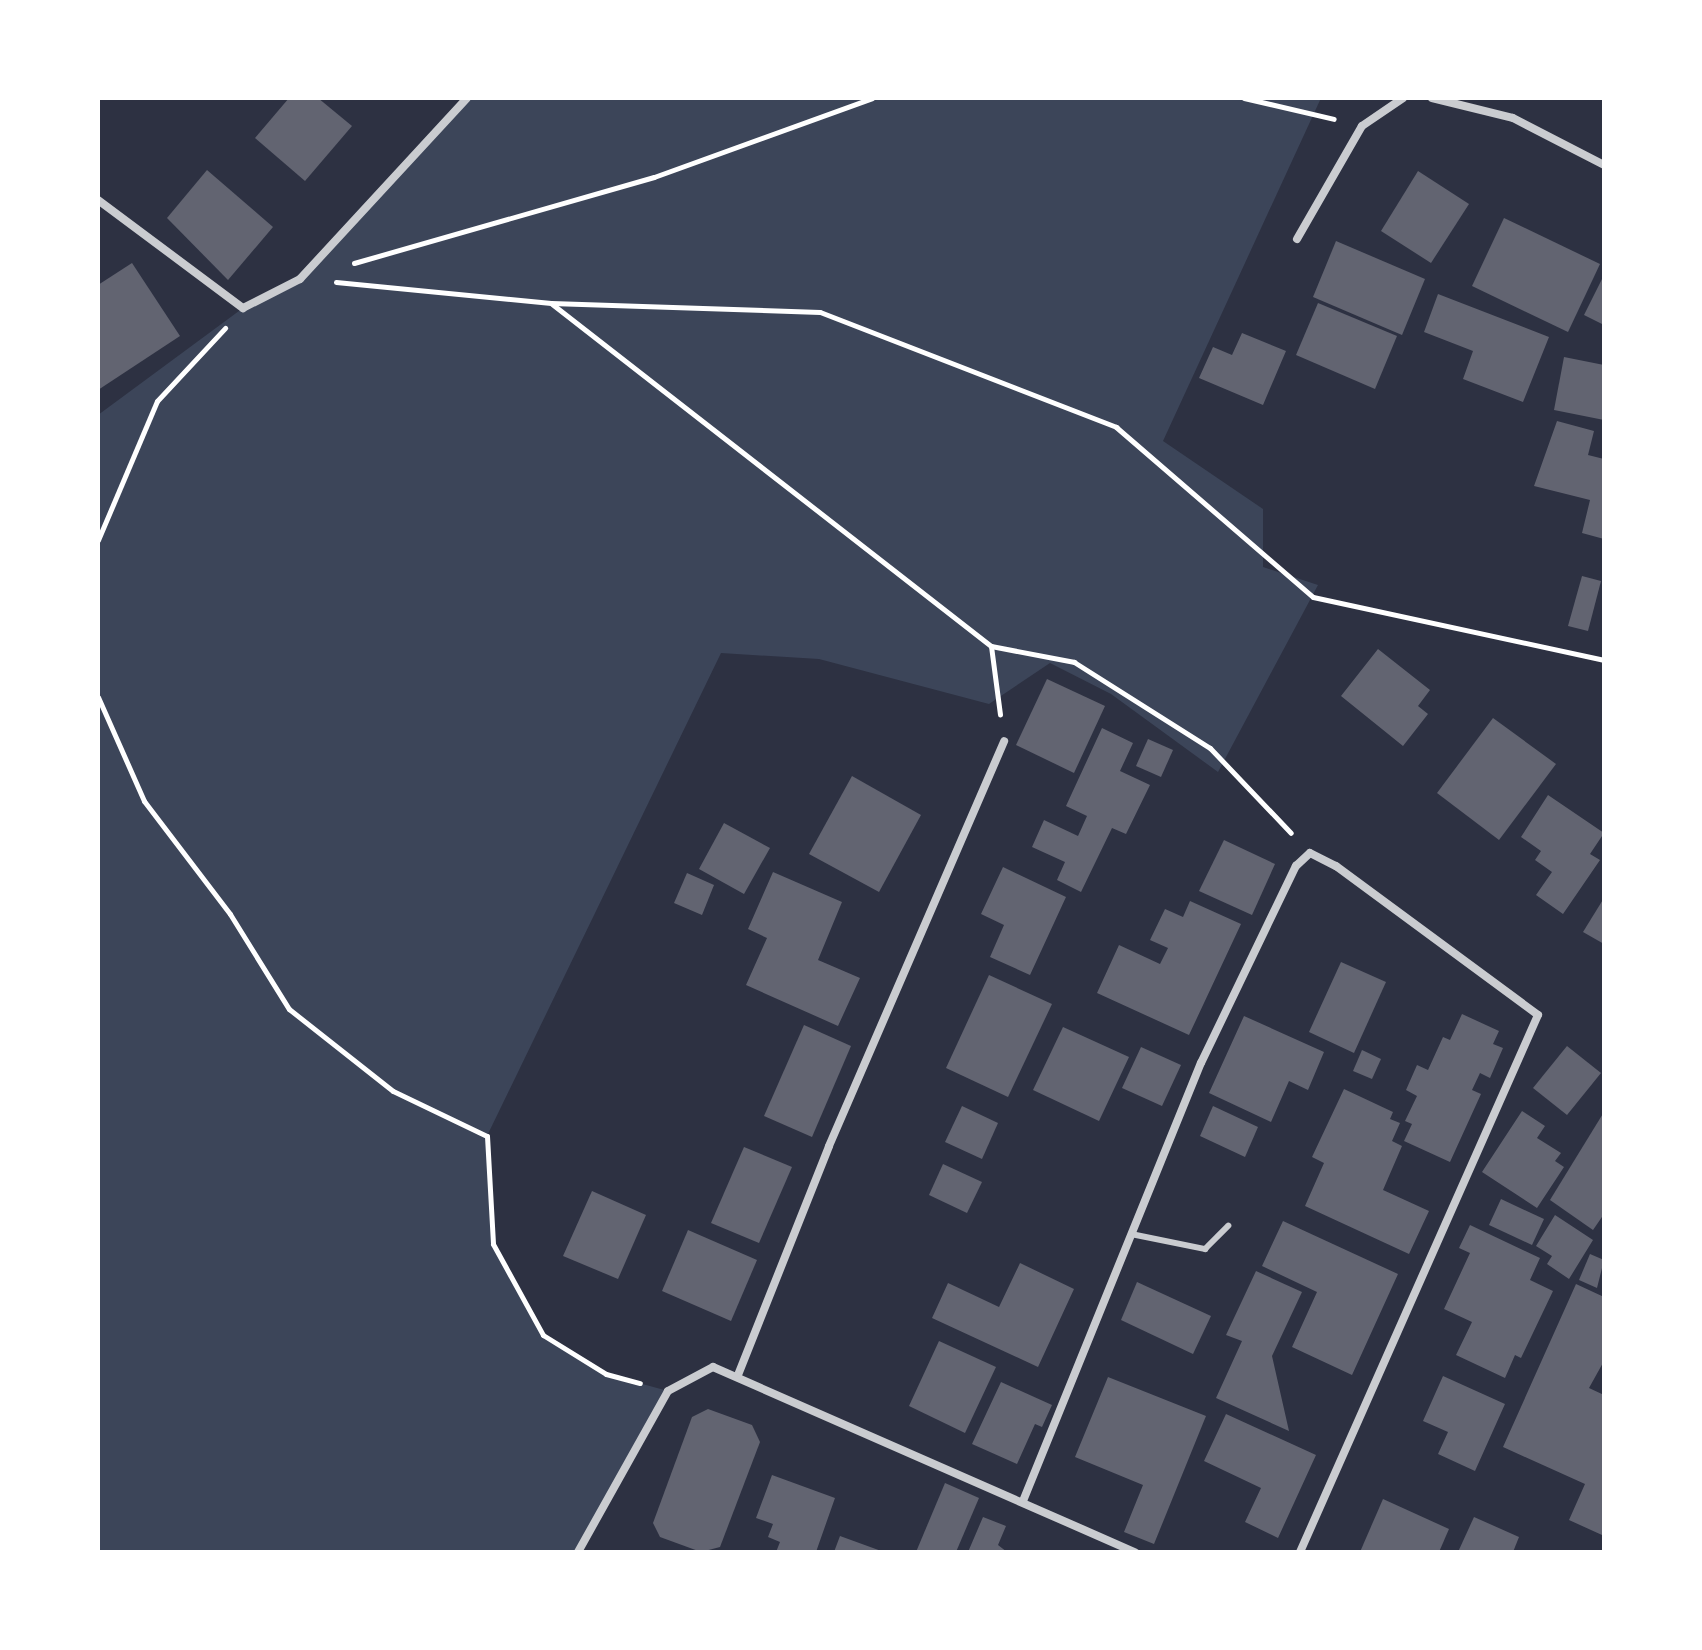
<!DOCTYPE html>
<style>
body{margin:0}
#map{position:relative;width:1702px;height:1650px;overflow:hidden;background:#2d3142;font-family:Georgia,serif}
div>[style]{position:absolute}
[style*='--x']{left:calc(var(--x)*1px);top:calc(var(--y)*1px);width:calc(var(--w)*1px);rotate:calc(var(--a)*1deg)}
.green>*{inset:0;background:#3c4559}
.building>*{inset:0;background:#626471}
.path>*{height:5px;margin:-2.5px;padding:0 2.5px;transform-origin:2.5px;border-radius:2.5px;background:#fff}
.service>*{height:6px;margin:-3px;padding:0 3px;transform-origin:3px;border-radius:3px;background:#caccd0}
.minor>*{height:8px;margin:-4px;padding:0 4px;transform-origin:4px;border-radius:4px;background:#caccd0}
span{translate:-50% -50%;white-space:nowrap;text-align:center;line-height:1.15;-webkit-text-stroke:8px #fff;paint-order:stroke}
.frame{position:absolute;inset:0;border:100px solid #fff;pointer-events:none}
</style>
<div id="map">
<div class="green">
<i style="clip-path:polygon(467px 98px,1321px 98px,1163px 441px,1263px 509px,1263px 567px,1318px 585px,1218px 772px,1111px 694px,1050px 663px,989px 704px,819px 659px,721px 653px,487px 1136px,493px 1244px,542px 1335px,606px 1374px,668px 1391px,578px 1552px,98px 1552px,98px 415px,243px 308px,300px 279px)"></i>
</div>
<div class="building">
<i style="clip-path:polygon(289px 98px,318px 98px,352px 126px,305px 181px,255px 138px)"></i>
<i style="clip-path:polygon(207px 170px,273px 227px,228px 280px,167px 218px)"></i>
<i style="clip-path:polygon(1418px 171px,1469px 204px,1431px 263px,1381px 231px)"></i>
<i style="clip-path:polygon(1504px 218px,1600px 264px,1568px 332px,1472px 286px)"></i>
<i style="clip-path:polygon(1336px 241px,1425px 279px,1402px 335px,1313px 297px)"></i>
<i style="clip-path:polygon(132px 263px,180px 336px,98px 390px,98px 285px)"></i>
<i style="clip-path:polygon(1604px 275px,1604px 325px,1584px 315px)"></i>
<i style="clip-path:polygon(1438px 294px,1549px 337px,1523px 402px,1463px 379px,1473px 351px,1424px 332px)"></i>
<i style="clip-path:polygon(1318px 303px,1397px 336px,1375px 389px,1296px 355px)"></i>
<i style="clip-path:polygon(1242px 333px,1286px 351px,1263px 405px,1199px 378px,1213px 347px,1232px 355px)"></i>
<i style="clip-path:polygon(1564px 357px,1604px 365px,1604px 420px,1554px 410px)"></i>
<i style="clip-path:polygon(1557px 421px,1594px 431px,1588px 455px,1604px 459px,1604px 539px,1582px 533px,1590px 500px,1534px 486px)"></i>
<i style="clip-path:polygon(1582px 576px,1601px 581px,1588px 631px,1568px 626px)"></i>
<i style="clip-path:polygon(1378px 649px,1430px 690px,1418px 706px,1428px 714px,1403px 746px,1341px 696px)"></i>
<i style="clip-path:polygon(1047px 679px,1105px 706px,1074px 773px,1016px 745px)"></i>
<i style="clip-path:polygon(1493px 718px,1556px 764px,1499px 840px,1437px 793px)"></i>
<i style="clip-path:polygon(1102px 728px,1133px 743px,1120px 771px,1150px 785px,1126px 834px,1112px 828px,1081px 892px,1057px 880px,1065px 862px,1032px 847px,1044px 820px,1078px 836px,1087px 816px,1066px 806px)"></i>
<i style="clip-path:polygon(1148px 739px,1173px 750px,1161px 777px,1136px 766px)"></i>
<i style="clip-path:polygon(852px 776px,921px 815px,879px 892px,809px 854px)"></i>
<i style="clip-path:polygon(1548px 795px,1604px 833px,1590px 854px,1600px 860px,1563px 914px,1536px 895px,1552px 872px,1535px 860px,1541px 851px,1521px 837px)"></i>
<i style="clip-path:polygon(724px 823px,770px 848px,744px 894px,699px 869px)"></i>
<i style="clip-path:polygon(1224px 840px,1275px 864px,1252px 915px,1199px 891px)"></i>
<i style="clip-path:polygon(1003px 867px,1066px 897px,1030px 975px,990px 957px,1004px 925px,981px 914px)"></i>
<i style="clip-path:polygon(773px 872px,842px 902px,818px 960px,860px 978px,838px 1026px,746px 985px,767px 938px,748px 929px)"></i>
<i style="clip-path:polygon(687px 873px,714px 885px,702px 915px,674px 903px)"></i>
<i style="clip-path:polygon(1604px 898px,1604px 944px,1583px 932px)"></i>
<i style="clip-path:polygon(1190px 901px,1241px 924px,1189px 1035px,1097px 993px,1119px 945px,1160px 964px,1168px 948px,1150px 940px,1165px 909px,1183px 917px)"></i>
<i style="clip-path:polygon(1341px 962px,1386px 982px,1354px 1053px,1309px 1032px)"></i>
<i style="clip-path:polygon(989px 975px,1052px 1004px,1008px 1097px,946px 1068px)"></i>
<i style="clip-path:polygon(1462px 1014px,1499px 1031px,1493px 1044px,1503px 1048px,1490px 1078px,1480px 1073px,1472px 1090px,1481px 1094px,1450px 1162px,1404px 1141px,1412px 1124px,1405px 1121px,1417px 1096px,1406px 1090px,1417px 1065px,1428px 1070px,1443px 1037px,1450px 1040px)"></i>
<i style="clip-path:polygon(1244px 1016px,1324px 1052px,1308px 1090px,1289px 1081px,1271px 1122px,1209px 1093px)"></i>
<i style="clip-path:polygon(804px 1025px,851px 1046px,812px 1137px,764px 1116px)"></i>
<i style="clip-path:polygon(1063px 1027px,1129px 1057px,1099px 1121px,1033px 1090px)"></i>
<i style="clip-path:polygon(1567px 1046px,1601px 1073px,1567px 1115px,1533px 1088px)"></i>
<i style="clip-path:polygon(1141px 1047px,1181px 1065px,1162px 1106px,1122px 1088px)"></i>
<i style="clip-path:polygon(1362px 1050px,1381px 1059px,1372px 1079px,1353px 1071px)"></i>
<i style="clip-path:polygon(1344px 1089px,1393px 1112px,1390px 1119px,1400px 1123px,1392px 1141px,1402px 1146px,1383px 1190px,1429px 1211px,1409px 1254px,1305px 1206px,1324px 1163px,1312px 1157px)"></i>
<i style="clip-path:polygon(962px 1106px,998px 1123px,982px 1159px,945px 1142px)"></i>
<i style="clip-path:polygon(1213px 1106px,1258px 1127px,1245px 1157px,1200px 1136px)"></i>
<i style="clip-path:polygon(1522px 1111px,1545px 1126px,1537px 1138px,1561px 1153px,1555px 1161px,1564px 1167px,1537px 1208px,1482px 1172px)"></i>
<i style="clip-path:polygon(1604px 1112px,1604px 1214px,1593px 1230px,1550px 1200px)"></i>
<i style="clip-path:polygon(744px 1147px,792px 1167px,759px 1243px,711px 1223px)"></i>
<i style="clip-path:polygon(943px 1164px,982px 1182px,967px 1213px,929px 1195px)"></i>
<i style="clip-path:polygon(592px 1191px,646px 1215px,618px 1279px,563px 1256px)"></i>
<i style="clip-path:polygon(1501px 1199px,1544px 1219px,1532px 1245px,1489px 1225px)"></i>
<i style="clip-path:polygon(1555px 1215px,1593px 1240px,1569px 1279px,1547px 1264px,1552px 1256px,1536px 1246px)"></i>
<i style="clip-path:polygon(1283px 1221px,1398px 1274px,1352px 1375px,1292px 1347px,1317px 1292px,1262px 1266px)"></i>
<i style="clip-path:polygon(1470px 1225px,1540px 1258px,1530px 1280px,1553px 1291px,1521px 1358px,1515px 1355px,1505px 1378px,1456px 1355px,1472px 1322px,1444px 1309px,1470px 1253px,1459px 1248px)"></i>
<i style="clip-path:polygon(688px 1230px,757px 1260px,731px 1321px,662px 1291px)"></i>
<i style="clip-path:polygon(1590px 1254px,1604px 1260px,1597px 1288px,1579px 1280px)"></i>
<i style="clip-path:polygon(1020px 1263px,1074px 1289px,1038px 1367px,932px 1318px,948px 1283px,999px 1307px)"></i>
<i style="clip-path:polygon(1256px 1271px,1302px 1292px,1272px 1356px,1289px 1431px,1216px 1398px,1242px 1341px,1226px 1335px)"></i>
<i style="clip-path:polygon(1137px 1282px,1211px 1316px,1193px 1354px,1121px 1320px)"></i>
<i style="clip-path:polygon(1576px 1284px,1604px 1297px,1604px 1361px,1589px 1388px,1604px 1395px,1602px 1535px,1569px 1520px,1585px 1484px,1503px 1447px)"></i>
<i style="clip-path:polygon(939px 1341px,996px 1367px,965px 1433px,909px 1406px)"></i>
<i style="clip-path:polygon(1443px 1376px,1505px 1404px,1475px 1471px,1438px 1454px,1448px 1432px,1423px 1421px)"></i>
<i style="clip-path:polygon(1108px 1377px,1206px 1416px,1154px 1544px,1124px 1532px,1143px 1485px,1075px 1457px)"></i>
<i style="clip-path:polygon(1001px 1382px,1052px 1405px,1042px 1427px,1035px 1424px,1017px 1464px,972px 1444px)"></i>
<i style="clip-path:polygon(708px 1409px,752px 1425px,760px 1442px,720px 1547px,701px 1552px,660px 1537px,653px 1523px,692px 1417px)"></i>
<i style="clip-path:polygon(1226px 1414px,1316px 1455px,1278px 1538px,1245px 1522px,1261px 1488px,1204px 1461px)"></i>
<i style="clip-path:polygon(772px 1475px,835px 1498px,816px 1552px,776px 1552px,780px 1542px,768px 1537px,773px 1524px,756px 1518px)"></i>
<i style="clip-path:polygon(945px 1483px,979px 1498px,956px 1552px,916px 1552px)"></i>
<i style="clip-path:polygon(1383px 1499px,1449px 1529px,1439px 1552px,1360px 1552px)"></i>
<i style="clip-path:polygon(983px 1517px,1006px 1526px,998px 1545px,1007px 1552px,968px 1552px)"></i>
<i style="clip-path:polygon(1474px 1517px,1519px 1537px,1513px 1552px,1458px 1552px)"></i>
<i style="clip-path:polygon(840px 1536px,884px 1552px,834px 1552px)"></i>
</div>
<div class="path">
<i style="--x:1244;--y:98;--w:92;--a:13.1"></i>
<i style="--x:354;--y:263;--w:312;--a:-16"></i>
<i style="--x:654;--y:177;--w:232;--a:-19.9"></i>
<i style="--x:336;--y:282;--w:216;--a:5.6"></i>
<i style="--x:551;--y:303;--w:269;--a:1.9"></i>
<i style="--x:820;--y:312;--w:318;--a:21.2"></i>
<i style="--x:1116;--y:427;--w:260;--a:40.8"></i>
<i style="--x:1313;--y:597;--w:298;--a:12.2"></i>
<i style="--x:552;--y:304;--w:556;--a:37.92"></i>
<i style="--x:991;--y:646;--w:69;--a:82.5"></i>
<i style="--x:98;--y:540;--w:151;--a:-67"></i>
<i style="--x:157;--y:401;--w:100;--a:-47"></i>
<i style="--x:991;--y:646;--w:85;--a:10.9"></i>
<i style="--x:1074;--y:662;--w:161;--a:32.3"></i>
<i style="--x:1210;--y:748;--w:117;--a:46.4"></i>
<i style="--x:98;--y:697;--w:114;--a:66.1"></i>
<i style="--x:144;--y:801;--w:142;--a:52.7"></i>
<i style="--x:230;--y:914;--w:112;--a:58.2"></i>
<i style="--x:289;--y:1009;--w:132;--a:38.3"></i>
<i style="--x:393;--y:1091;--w:104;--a:25.6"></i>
<i style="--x:487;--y:1136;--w:108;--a:86.8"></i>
<i style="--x:493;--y:1244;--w:104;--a:61.2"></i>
<i style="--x:543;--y:1335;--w:74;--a:31.8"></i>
<i style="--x:606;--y:1374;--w:35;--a:15"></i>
</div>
<div class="service">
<i style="--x:1131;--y:1234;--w:76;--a:11.5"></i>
<i style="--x:1205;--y:1249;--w:33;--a:-45"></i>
</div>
<div class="minor">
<i style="--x:1432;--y:98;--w:83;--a:13.9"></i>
<i style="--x:1513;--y:118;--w:102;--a:27.3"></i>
<i style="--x:98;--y:200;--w:181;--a:36.7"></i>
<i style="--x:243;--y:308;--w:64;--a:-27"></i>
<i style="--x:300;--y:279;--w:246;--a:-47.3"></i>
<i style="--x:1297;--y:239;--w:130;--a:-60.1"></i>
<i style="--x:1362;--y:126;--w:50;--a:-34.3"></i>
<i style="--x:738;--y:1375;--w:246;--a:-68.3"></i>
<i style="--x:829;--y:1146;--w:441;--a:-66.6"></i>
<i style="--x:1023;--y:1501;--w:473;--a:-67.9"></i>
<i style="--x:1201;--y:1063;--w:219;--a:-64.3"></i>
<i style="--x:1296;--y:866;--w:19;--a:-43"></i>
<i style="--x:1310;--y:853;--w:29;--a:27"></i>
<i style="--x:1336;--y:866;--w:251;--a:36.4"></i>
<i style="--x:1538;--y:1015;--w:587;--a:113.9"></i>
<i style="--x:578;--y:1552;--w:184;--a:-60.8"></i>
<i style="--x:668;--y:1391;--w:51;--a:-28.1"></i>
<i style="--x:713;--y:1367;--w:461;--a:23.7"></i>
</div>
<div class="frame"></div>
</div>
